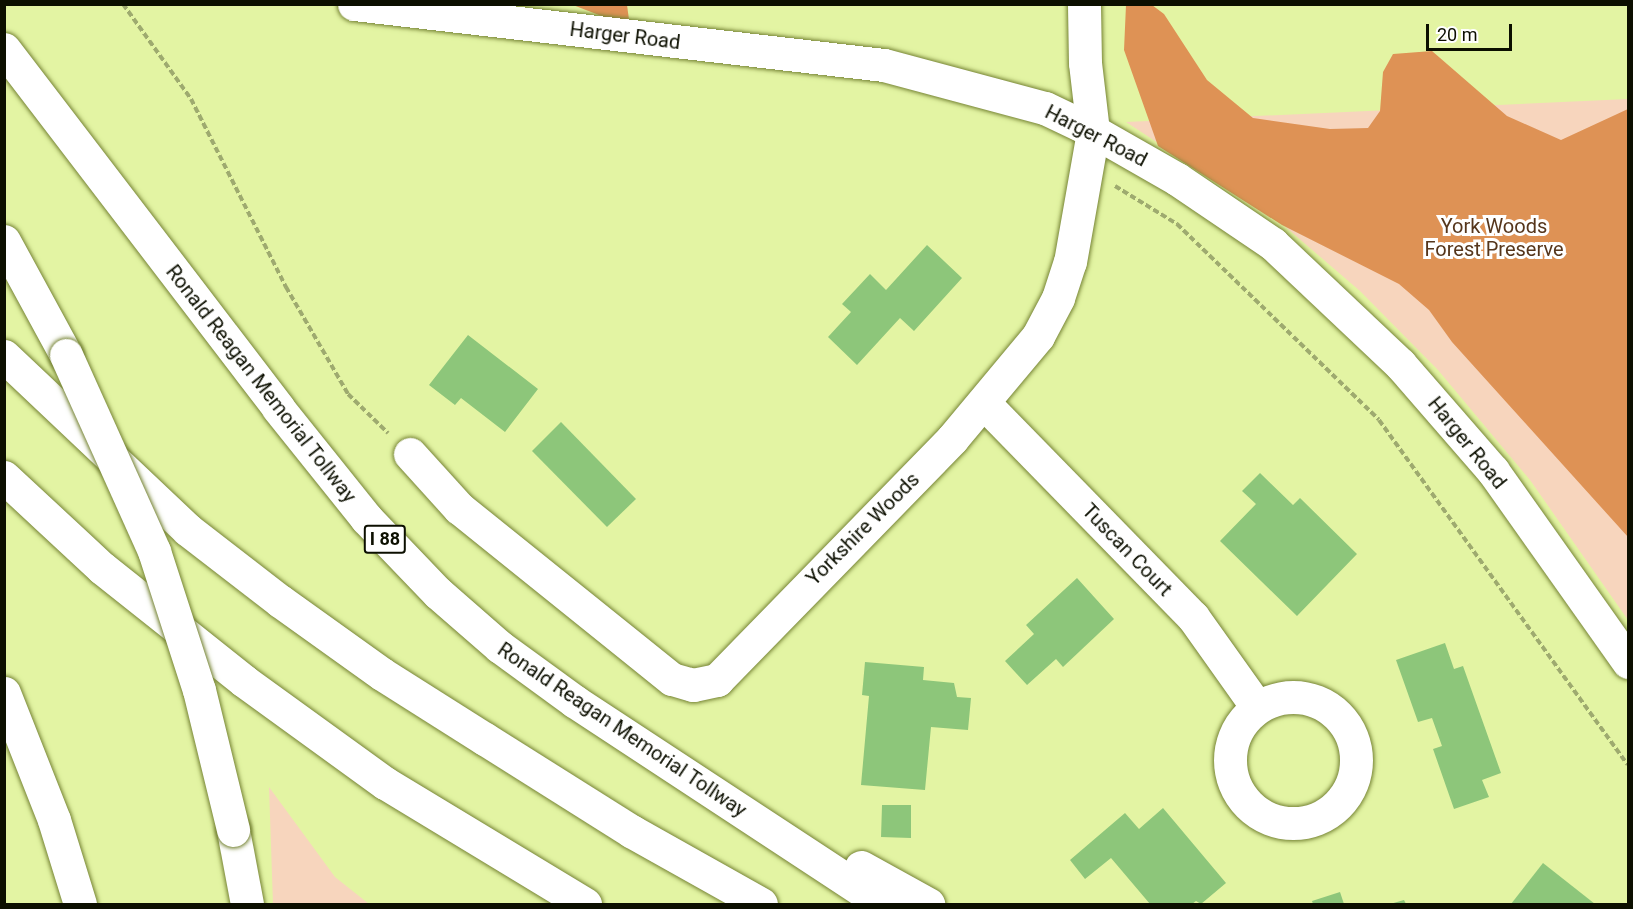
<!DOCTYPE html>
<style>
body{margin:0}
#map{position:relative;width:1633px;height:909px;overflow:hidden;background:#e3f4a3;font-family:Roboto,sans-serif}
div>[style]{position:absolute}
[style*='--x']{left:calc(var(--x)*1px);top:calc(var(--y)*1px);width:calc(var(--w)*1px);rotate:calc(var(--a)*1deg)}
.green>*{inset:0;background:#f7d5bd}
.forest>*{inset:0;background:#de9255}
.building>*{inset:0;background:#8dc67a}
.path>*{height:4px;margin-top:-2px;transform-origin:0;background:repeating-linear-gradient(90deg,#9eaa6f 0 6px,transparent 0 9px)}
.roads{filter:drop-shadow(0 0 2px #768435) drop-shadow(0 0 2px #768435)}
.minor>*{height:33px;margin:-16.5px;padding:0 16.5px;transform-origin:16.5px;border-radius:16.5px;background:#fff}
.minor>.ring{margin:-16.5px;padding:0;box-sizing:content-box;background:none;border:33px solid #fff;border-radius:50%}
.tertiary>*{height:33px;margin:-16.5px;padding:0 16.5px;transform-origin:16.5px;border-radius:16.5px;background:#fff}
.motorway>*{height:33px;margin:-16.5px;padding:0 16.5px;transform-origin:16.5px;border-radius:16.5px;background:#fff}
.bridges{filter:drop-shadow(0 0 2px #768435) drop-shadow(0 0 2px #768435)}
.motorway-bridge>*{height:33px;margin:-16.5px;padding:0 16.5px;transform-origin:16.5px;border-radius:16.5px;background:#fff}
span{translate:-50% -50%;white-space:nowrap;text-align:center;line-height:1.15;-webkit-text-stroke:6px #fff;paint-order:stroke}
.shield-label span{padding:2px 4px;background:#fff;border:2px solid;border-radius:4px;-webkit-text-stroke-width:0}
.shield-label{font-size:18px;color:#0c0f00;font-weight:700}
.street-label{font-size:20px;color:#0c0f00}
.park-label{font-size:20px;color:#56361c}
.frame{position:absolute;inset:0;border:6px solid #0c0f00;pointer-events:none}
.scale{position:absolute;left:1426px;top:24px;width:86px;height:27px;box-sizing:border-box;border:3px solid #0c0f00;border-top:0;padding-left:8px;font-size:18px;line-height:21px;white-space:nowrap;color:#0c0f00;-webkit-text-stroke:4px #fff;paint-order:stroke}
</style>
<div id="map">
<div class="green">
<i style="clip-path:polygon(1628px 99px,1628px 620px,1530px 480px,1438px 370px,1360px 291px,1282px 224px,1126px 122px)"></i>
<i style="clip-path:polygon(269px 787px,335px 877px,369px 904px,273px 904px)"></i>
</div>
<div class="forest">
<i style="clip-path:polygon(573px 5px,627px 5px,630px 27px)"></i>
<i style="clip-path:polygon(1126px 5px,1152px 5px,1164px 14px,1207px 80px,1253px 118px,1330px 129px,1368px 128px,1380px 111px,1383px 72px,1393px 54px,1432px 51px,1507px 116px,1561px 140px,1628px 109px,1628px 537px,1452px 342px,1429px 310px,1399px 284px,1282px 225px,1158px 146px,1124px 50px)"></i>
</div>
<div class="building">
<i style="clip-path:polygon(927px 245px,962px 278px,914px 331px,900px 318px,857px 365px,828px 337px,851px 312px,842px 304px,870px 274px,886px 290px)"></i>
<i style="clip-path:polygon(468px 335px,538px 389px,505px 432px,461px 398px,455px 405px,429px 385px)"></i>
<i style="clip-path:polygon(561px 422px,636px 499px,607px 527px,532px 451px)"></i>
<i style="clip-path:polygon(1260px 473px,1293px 505px,1300px 498px,1357px 554px,1297px 616px,1220px 541px,1256px 504px,1242px 491px)"></i>
<i style="clip-path:polygon(1077px 578px,1114px 619px,1063px 667px,1056px 659px,1027px 685px,1005px 661px,1034px 634px,1026px 625px)"></i>
<i style="clip-path:polygon(1445px 643px,1454px 669px,1463px 666px,1501px 773px,1482px 780px,1489px 797px,1454px 809px,1433px 749px,1442px 746px,1432px 718px,1418px 722px,1396px 660px)"></i>
<i style="clip-path:polygon(865px 662px,924px 667px,923px 680px,954px 683px,957px 697px,971px 698px,968px 730px,931px 727px,925px 790px,861px 785px,869px 696px,862px 695px)"></i>
<i style="clip-path:polygon(882px 805px,911px 805px,911px 838px,881px 837px)"></i>
<i style="clip-path:polygon(1163px 808px,1226px 883px,1201px 904px,1196px 901px,1192px 904px,1150px 904px,1111px 858px,1085px 879px,1070px 860px,1125px 813px,1139px 829px)"></i>
<i style="clip-path:polygon(1543px 863px,1595px 904px,1511px 904px)"></i>
<i style="clip-path:polygon(1340px 892px,1344px 904px,1313px 904px,1312px 901px)"></i>
<i style="clip-path:polygon(1404px 900px,1406px 904px,1390px 904px)"></i>
</div>
<div class="path">
<i style="--x:123;--y:4;--w:117;--a:54.4"></i>
<i style="--x:191;--y:99;--w:211;--a:63.2"></i>
<i style="--x:286;--y:287;--w:124;--a:59.9"></i>
<i style="--x:348;--y:394;--w:56;--a:44.3"></i>
<i style="--x:1115;--y:186;--w:73;--a:31.5"></i>
<i style="--x:1177;--y:224;--w:281;--a:44.1"></i>
<i style="--x:1379;--y:420;--w:425;--a:54.2"></i>
</div>
<div class="roads">
<div class="minor">
<i style="--x:984;--y:403;--w:299;--a:45.7"></i>
<i style="--x:1193;--y:617;--w:110;--a:54.6"></i>
<i style="--x:410;--y:454;--w:73;--a:47.8"></i>
<i style="--x:459;--y:508;--w:273;--a:38.8"></i>
<i style="--x:672;--y:679;--w:22;--a:16"></i>
<i style="--x:693;--y:685;--w:25;--a:-12"></i>
<i style="--x:717;--y:680;--w:337;--a:-45.7"></i>
<i style="--x:952;--y:439;--w:134;--a:-50.1"></i>
<i style="--x:1038;--y:336;--w:43;--a:-62.2"></i>
<i style="--x:1058;--y:298;--w:38;--a:-72"></i>
<i style="--x:1070;--y:262;--w:133;--a:-80"></i>
<i style="--x:1093;--y:131;--w:68;--a:-96.7"></i>
<i style="--x:1085;--y:63;--w:59;--a:-91"></i>
<i class="ring" style="left:1230px;top:697px;width:93px;height:93px"></i>
</div>
<div class="tertiary">
<i style="--x:354;--y:4;--w:533;--a:6.57"></i>
<i style="--x:884;--y:65;--w:167;--a:15"></i>
<i style="--x:1045;--y:108;--w:53;--a:25.6"></i>
<i style="--x:1093;--y:131;--w:97;--a:29.7"></i>
<i style="--x:1177;--y:179;--w:116;--a:34.1"></i>
<i style="--x:1273;--y:244;--w:175;--a:43.4"></i>
<i style="--x:1400;--y:364;--w:142;--a:49"></i>
<i style="--x:1493;--y:471;--w:234;--a:54.7"></i>
</div>
<div class="motorway">
<i style="--x:4;--y:49;--w:452;--a:52.6"></i>
<i style="--x:278;--y:408;--w:141;--a:51.3"></i>
<i style="--x:366;--y:518;--w:104;--a:46.2"></i>
<i style="--x:438;--y:593;--w:82;--a:41.1"></i>
<i style="--x:500;--y:647;--w:92;--a:36.1"></i>
<i style="--x:574;--y:701;--w:370;--a:33.3"></i>
<i style="--x:4;--y:241;--w:130;--a:61.5"></i>
<i style="--x:4;--y:356;--w:253;--a:43.4"></i>
<i style="--x:188;--y:530;--w:116;--a:37.7"></i>
<i style="--x:280;--y:601;--w:125;--a:35.6"></i>
<i style="--x:382;--y:674;--w:122;--a:32.3"></i>
<i style="--x:485;--y:739;--w:173;--a:32.2"></i>
<i style="--x:631;--y:831;--w:149;--a:29.3"></i>
<i style="--x:4;--y:477;--w:134;--a:42.9"></i>
<i style="--x:102;--y:568;--w:181;--a:38.5"></i>
<i style="--x:244;--y:681;--w:174;--a:35.9"></i>
<i style="--x:385;--y:783;--w:234;--a:31.2"></i>
<i style="--x:4;--y:693;--w:136;--a:68.5"></i>
<i style="--x:54;--y:820;--w:88;--a:72.8"></i>
<i style="--x:233;--y:830;--w:75;--a:79.3"></i>
<i style="--x:861;--y:867;--w:77;--a:28.9"></i>
</div>
</div>
<div class="bridges">
<div class="motorway-bridge">
<i style="--x:66;--y:355;--w:215;--a:65.8"></i>
<i style="--x:154;--y:551;--w:146;--a:72.1"></i>
<i style="--x:199;--y:690;--w:144;--a:76.3"></i>
</div>
</div>
<div class="shield-label">
<span style="left:385px;top:539px">I 88</span>
</div>
<div class="street-label">
<span style="left:625px;top:36px;rotate:7deg">Harger Road</span>
<span style="left:1096px;top:136px;rotate:27deg">Harger Road</span>
<span style="left:261px;top:384px;rotate:52deg">Ronald Reagan Memorial Tollway</span>
<span style="left:1467px;top:443px;rotate:51deg">Harger Road</span>
<span style="left:863px;top:529px;rotate:-45deg">Yorkshire Woods</span>
<span style="left:1127px;top:550px;rotate:46deg">Tuscan Court</span>
<span style="left:622px;top:730px;rotate:34deg">Ronald Reagan Memorial Tollway</span>
</div>
<div class="park-label">
<span style="left:1494px;top:238px">York Woods<br>Forest Preserve</span>
</div>
<div class="frame"></div>
<div class="scale">20 m</div>
</div>
